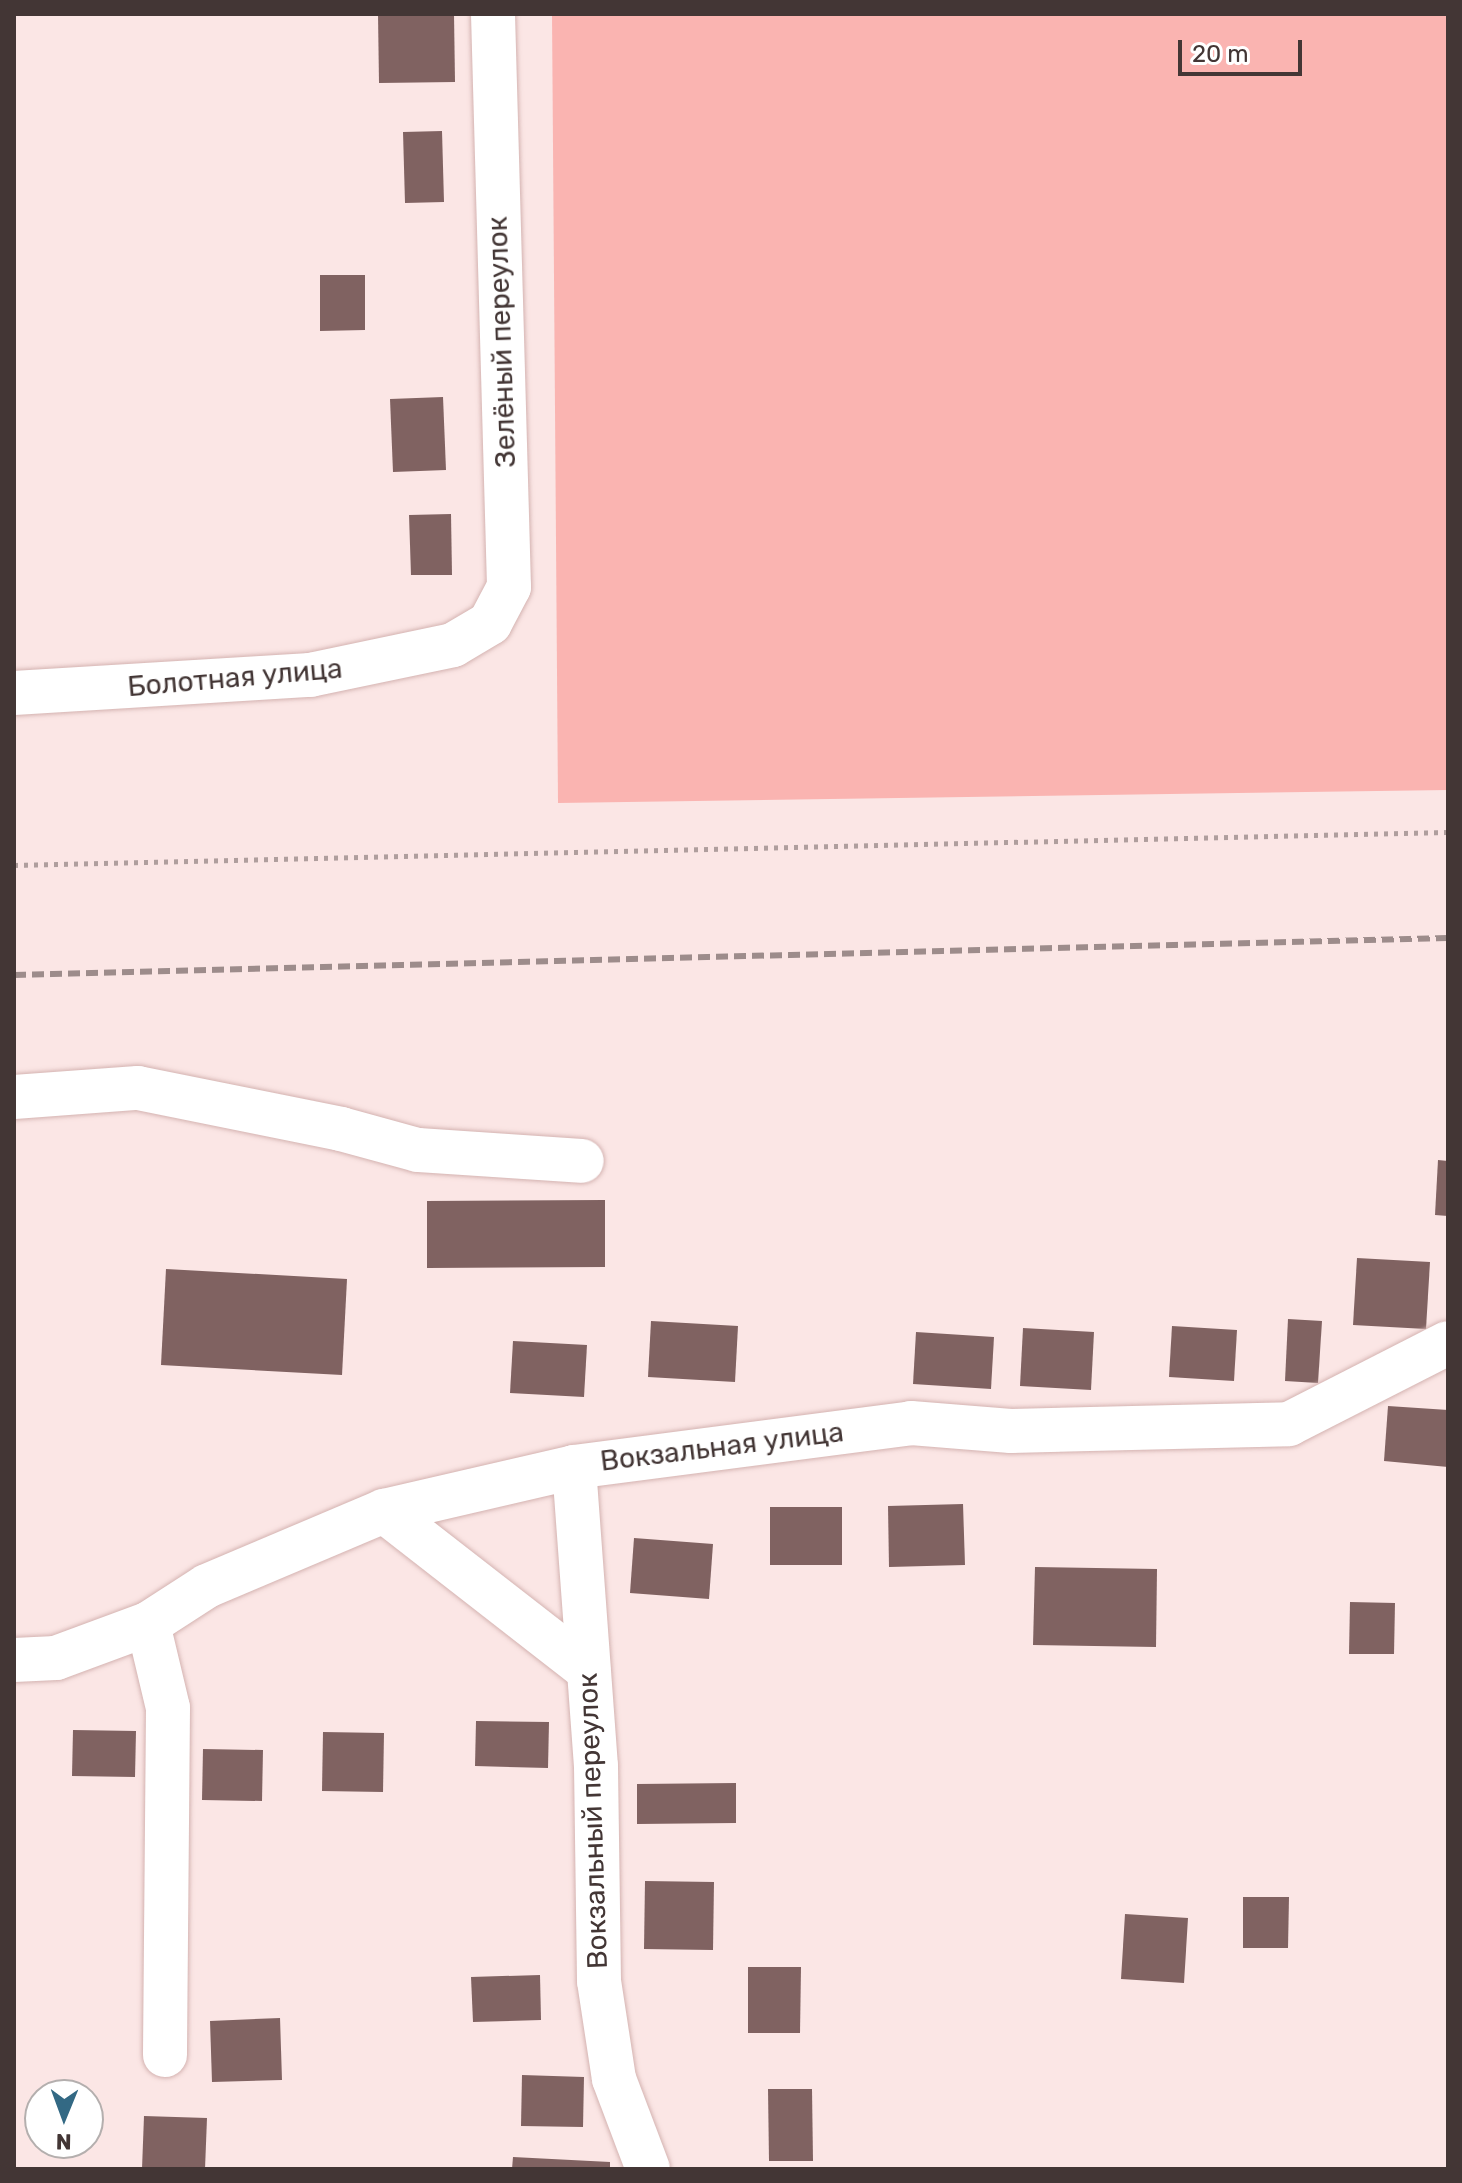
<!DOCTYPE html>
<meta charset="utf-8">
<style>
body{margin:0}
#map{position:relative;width:1462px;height:2183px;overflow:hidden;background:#fbe6e5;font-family:Rubik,sans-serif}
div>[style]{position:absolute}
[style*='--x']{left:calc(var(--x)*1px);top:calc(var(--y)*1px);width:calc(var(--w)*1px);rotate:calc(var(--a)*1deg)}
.green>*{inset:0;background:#fab4b1}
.building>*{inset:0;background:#806261}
.path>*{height:5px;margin-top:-2.5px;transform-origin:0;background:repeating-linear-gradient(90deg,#af9e9d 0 4px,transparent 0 10px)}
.roads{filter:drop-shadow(0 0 2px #d4b3b1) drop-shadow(0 0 2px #d4b3b1)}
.minor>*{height:44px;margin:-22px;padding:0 22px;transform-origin:22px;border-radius:22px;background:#fff}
.rail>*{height:6px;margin-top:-3px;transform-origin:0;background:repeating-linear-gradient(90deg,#9d8c8b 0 12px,transparent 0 18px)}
span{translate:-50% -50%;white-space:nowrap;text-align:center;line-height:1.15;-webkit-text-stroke:8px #fff;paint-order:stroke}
.street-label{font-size:28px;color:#433635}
.frame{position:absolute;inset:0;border:16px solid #433635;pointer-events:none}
.north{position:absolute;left:24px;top:2079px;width:80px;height:80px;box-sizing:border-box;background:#fff;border:2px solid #b4afae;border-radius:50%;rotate:181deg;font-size:22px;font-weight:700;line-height:32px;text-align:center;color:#433635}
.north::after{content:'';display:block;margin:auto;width:28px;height:36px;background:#336984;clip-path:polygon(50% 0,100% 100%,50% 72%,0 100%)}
.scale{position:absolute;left:1178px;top:40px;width:124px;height:36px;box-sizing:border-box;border:4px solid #433635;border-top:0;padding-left:10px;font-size:24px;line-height:28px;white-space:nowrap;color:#433635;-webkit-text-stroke:6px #fff;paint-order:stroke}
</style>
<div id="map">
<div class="green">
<i style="clip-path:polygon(552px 14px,1448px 14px,1448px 790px,558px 803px)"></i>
</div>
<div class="building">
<i style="clip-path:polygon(378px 14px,454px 14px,455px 82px,379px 83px)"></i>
<i style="clip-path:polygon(442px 131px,444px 202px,405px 203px,403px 132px)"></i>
<i style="clip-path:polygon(320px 275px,365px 275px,365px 330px,320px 331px)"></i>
<i style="clip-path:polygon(443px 397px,446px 470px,393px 472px,390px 399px)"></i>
<i style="clip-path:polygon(451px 514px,452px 575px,411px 575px,409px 515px)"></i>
<i style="clip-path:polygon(1438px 1160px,1448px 1161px,1448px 1216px,1435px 1215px)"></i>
<i style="clip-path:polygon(605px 1200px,605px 1267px,427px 1268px,427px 1201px)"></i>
<i style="clip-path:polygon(1357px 1258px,1430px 1262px,1426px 1329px,1353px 1325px)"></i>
<i style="clip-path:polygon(166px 1269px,347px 1279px,342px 1375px,161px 1365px)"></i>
<i style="clip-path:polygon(1288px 1319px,1322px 1321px,1318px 1383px,1285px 1381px)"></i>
<i style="clip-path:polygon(651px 1321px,738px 1326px,735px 1382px,648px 1377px)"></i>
<i style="clip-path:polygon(1172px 1326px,1237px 1330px,1234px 1381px,1169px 1377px)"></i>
<i style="clip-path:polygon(1023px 1328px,1094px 1332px,1091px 1390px,1020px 1386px)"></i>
<i style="clip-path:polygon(916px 1332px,994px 1337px,991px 1389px,913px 1384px)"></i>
<i style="clip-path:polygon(513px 1341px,587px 1345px,584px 1397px,510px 1393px)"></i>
<i style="clip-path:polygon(1388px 1406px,1448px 1410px,1448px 1467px,1384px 1461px)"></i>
<i style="clip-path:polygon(963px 1504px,965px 1565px,889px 1567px,888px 1506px)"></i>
<i style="clip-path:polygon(770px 1507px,842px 1507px,842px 1565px,770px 1565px)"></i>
<i style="clip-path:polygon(634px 1538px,713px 1544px,709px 1599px,630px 1593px)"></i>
<i style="clip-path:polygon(1035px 1567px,1157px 1569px,1156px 1647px,1033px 1645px)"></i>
<i style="clip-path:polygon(1350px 1602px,1395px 1603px,1394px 1654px,1349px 1654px)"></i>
<i style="clip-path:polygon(476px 1721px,549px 1722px,548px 1768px,475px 1766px)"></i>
<i style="clip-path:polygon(73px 1730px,136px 1731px,135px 1777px,72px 1776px)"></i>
<i style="clip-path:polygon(323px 1732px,384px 1733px,383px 1792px,322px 1791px)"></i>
<i style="clip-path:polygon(203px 1749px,263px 1750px,262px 1801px,202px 1800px)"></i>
<i style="clip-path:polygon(736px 1783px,736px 1823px,637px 1824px,637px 1784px)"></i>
<i style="clip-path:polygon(645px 1881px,714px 1882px,713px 1950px,644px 1949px)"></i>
<i style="clip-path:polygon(1243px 1897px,1289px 1897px,1288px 1948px,1243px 1948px)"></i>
<i style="clip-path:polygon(1125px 1914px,1188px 1918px,1184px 1983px,1121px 1979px)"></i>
<i style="clip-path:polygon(748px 1967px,801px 1967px,800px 2033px,748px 2033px)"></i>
<i style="clip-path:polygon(540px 1975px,541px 2020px,473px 2022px,471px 1977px)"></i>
<i style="clip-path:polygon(280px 2018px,282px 2080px,212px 2082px,210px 2021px)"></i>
<i style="clip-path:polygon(522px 2075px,584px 2077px,583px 2127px,521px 2126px)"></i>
<i style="clip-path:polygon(768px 2089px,812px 2089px,813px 2161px,769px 2161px)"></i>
<i style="clip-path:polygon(144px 2116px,207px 2118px,205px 2169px,142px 2169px)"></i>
<i style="clip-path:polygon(513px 2157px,610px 2162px,610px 2169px,512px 2169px)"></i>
</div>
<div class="path">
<i style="--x:14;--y:865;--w:1434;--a:-1.32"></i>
</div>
<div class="roads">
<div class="minor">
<i style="--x:14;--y:693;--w:297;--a:-3.5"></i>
<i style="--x:310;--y:675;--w:146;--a:-11.8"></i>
<i style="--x:453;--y:645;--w:43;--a:-30.7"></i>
<i style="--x:490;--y:623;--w:41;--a:-62.2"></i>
<i style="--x:509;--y:587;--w:573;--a:-91.6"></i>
<i style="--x:14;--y:1097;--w:124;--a:-4.2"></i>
<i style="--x:138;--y:1088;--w:207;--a:11.4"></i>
<i style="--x:341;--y:1129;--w:80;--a:15.3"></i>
<i style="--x:418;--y:1150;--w:164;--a:3.8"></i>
<i style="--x:574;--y:1467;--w:300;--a:85.8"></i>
<i style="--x:596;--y:1766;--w:215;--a:89.2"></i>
<i style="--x:599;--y:1981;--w:99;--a:81.3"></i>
<i style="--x:614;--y:2079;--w:96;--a:69.3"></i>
<i style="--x:384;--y:1511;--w:259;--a:37.9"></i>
<i style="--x:148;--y:1624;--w:86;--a:76.6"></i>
<i style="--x:168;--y:1708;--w:347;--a:90.5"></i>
<i style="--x:14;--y:1660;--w:42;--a:-2.7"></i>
<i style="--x:56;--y:1658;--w:98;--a:-20.3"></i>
<i style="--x:148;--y:1624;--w:70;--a:-32.8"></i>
<i style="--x:207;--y:1586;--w:192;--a:-23"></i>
<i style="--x:384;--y:1511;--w:195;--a:-13"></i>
<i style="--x:574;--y:1467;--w:340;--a:-7.4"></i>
<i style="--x:911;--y:1423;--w:100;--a:4.6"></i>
<i style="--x:1011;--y:1431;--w:278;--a:-1.4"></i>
<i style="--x:1289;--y:1424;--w:178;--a:-27"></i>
</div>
</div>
<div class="rail">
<i style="--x:14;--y:975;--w:1434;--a:-1.48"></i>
</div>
<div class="street-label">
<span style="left:502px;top:342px;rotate:-92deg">Зелёный переулок</span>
<span style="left:235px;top:678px;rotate:-5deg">Болотная улица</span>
<span style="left:722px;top:1447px;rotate:-7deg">Вокзальная улица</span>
<span style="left:593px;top:1821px;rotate:-92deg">Вокзальный переулок</span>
</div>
<div class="frame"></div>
<div class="north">N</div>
<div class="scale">20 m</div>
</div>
